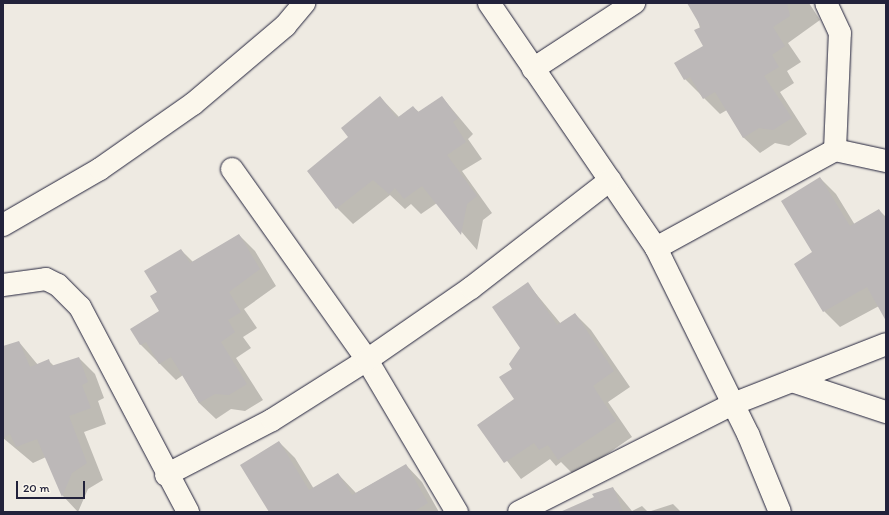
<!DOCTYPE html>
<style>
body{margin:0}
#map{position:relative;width:889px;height:515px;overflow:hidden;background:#eeeae2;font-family:Itim,sans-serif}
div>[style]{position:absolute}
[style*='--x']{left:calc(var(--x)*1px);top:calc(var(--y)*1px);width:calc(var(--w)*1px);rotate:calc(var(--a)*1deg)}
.shadow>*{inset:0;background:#0003}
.building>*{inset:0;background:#bcb8b8}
.roads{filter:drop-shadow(0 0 1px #22223b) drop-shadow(0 0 1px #22223b)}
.minor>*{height:22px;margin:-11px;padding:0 11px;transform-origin:11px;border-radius:11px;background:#fbf7ec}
span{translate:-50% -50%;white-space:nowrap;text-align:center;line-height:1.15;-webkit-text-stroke:3px #fbf7ec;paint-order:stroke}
.frame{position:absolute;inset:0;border:4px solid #22223b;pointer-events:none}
.scale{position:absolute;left:16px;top:481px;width:69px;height:18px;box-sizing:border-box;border:2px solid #22223b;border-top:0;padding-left:5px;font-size:12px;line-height:14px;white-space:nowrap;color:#22223b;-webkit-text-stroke:3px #fbf7ec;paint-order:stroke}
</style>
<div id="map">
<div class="shadow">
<i style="clip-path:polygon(693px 3px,809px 3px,820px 20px,788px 43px,801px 62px,787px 71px,794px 83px,780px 92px,807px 134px,789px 146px,775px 143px,760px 153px,743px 137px,727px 110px,720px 114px,685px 79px,705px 46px)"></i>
<i style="clip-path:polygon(380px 97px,399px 117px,413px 107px,419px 112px,442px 97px,473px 134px,468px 139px,482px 159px,462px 171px,492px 213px,483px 220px,477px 250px,437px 203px,421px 214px,411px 204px,405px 209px,390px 195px,353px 224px,337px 208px,349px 137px)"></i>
<i style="clip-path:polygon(820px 178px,836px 194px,855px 225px,879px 210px,886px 217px,886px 317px,879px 306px,840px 327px,824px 311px,813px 253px)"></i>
<i style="clip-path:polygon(239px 235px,255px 251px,276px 286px,244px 309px,257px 328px,243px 337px,251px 348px,236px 358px,263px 400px,245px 411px,231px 409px,216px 419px,199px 403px,183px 375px,176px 380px,141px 345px,131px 329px,161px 312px,158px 292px,181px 250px,193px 262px)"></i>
<i style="clip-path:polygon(528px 284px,561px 324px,575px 314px,591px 330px,630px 387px,608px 402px,632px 437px,575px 476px,561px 462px,556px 466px,550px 459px,521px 479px,479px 425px,515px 400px,513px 369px,521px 348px)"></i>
<i style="clip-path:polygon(19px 342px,38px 365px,48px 360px,54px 366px,79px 358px,95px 374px,104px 398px,98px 401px,106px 424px,84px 432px,103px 480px,88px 489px,78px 512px,63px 496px,46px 457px,33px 463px,3px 438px,3px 350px)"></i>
<i style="clip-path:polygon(279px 442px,295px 458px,314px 489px,338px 474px,356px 493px,406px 465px,422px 482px,439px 512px,270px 512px)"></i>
<i style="clip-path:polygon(613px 488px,632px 511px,642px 506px,648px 512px,569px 512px)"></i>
<i style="clip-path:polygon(673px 504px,681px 512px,648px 512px)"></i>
</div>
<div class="building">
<i style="clip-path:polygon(687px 3px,787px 3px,790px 16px,773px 27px,785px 46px,772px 55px,779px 67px,764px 76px,792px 118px,773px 130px,759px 128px,743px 138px,715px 92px,703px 99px,690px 77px,684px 80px,674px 63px,703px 46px,694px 30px,701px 27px)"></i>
<i style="clip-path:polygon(380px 96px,397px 118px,413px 106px,418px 112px,442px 96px,458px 118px,453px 122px,466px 142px,447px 155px,477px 196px,467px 204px,461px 235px,422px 186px,404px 199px,395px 188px,389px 194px,373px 180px,336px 209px,307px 171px,348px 137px,341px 128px)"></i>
<i style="clip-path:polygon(820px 177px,850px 226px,879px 209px,886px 221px,886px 321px,867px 287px,823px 312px,794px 264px,812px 252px,781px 201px)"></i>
<i style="clip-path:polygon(239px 234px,260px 269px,229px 292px,241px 312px,228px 320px,235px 332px,221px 342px,247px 384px,229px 395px,215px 394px,199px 403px,171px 357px,159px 364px,146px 342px,140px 345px,130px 329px,159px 311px,150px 296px,157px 292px,144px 271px,181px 249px,190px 263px)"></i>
<i style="clip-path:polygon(528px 282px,557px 325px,575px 313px,614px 371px,593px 386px,616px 421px,558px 460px,548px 445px,539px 450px,534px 443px,504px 463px,477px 425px,514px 399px,499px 377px,512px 369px,509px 364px,520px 348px,492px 307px)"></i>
<i style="clip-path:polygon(19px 341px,30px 367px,49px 359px,51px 366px,79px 357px,88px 382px,82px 385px,91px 408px,69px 416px,87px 463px,72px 473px,62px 497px,37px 439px,16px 447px,10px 434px,3px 438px,3px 346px)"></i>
<i style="clip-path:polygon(279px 441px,309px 490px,338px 473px,352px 495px,406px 464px,428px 503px,413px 512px,269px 512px,240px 465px)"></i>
<i style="clip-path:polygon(613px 487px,623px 512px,560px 512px,594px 497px,592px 494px)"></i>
</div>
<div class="roads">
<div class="minor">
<i style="--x:489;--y:3;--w:297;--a:55.7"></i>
<i style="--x:656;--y:248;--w:208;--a:63.7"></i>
<i style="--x:748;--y:434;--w:84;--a:67.7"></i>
<i style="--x:533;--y:69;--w:121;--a:-33.2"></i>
<i style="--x:835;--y:150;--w:52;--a:12.2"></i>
<i style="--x:232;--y:169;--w:234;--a:54.7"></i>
<i style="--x:367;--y:360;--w:177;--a:59.4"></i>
<i style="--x:3;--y:225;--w:112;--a:-30"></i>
<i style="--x:100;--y:169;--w:113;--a:-35"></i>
<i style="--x:193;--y:104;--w:121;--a:-40.3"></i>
<i style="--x:285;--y:26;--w:30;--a:-50"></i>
<i style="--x:656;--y:248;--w:204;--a:-28.7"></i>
<i style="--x:835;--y:150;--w:117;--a:-87.6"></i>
<i style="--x:840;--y:33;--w:33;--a:-115"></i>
<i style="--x:3;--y:285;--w:43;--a:-7.9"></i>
<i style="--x:46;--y:279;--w:13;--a:27"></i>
<i style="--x:58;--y:285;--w:31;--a:45"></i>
<i style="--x:80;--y:307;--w:232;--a:62.2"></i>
<i style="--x:792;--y:381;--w:99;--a:18.3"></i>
<i style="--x:166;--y:475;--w:119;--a:-27.4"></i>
<i style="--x:272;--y:420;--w:112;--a:-32.3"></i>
<i style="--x:367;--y:360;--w:126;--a:-34.7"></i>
<i style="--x:471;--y:288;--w:176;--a:-37.8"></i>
<i style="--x:519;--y:512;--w:240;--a:-26.8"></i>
<i style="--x:733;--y:404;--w:164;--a:-21.4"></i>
</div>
</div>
<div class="frame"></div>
<div class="scale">20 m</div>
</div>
